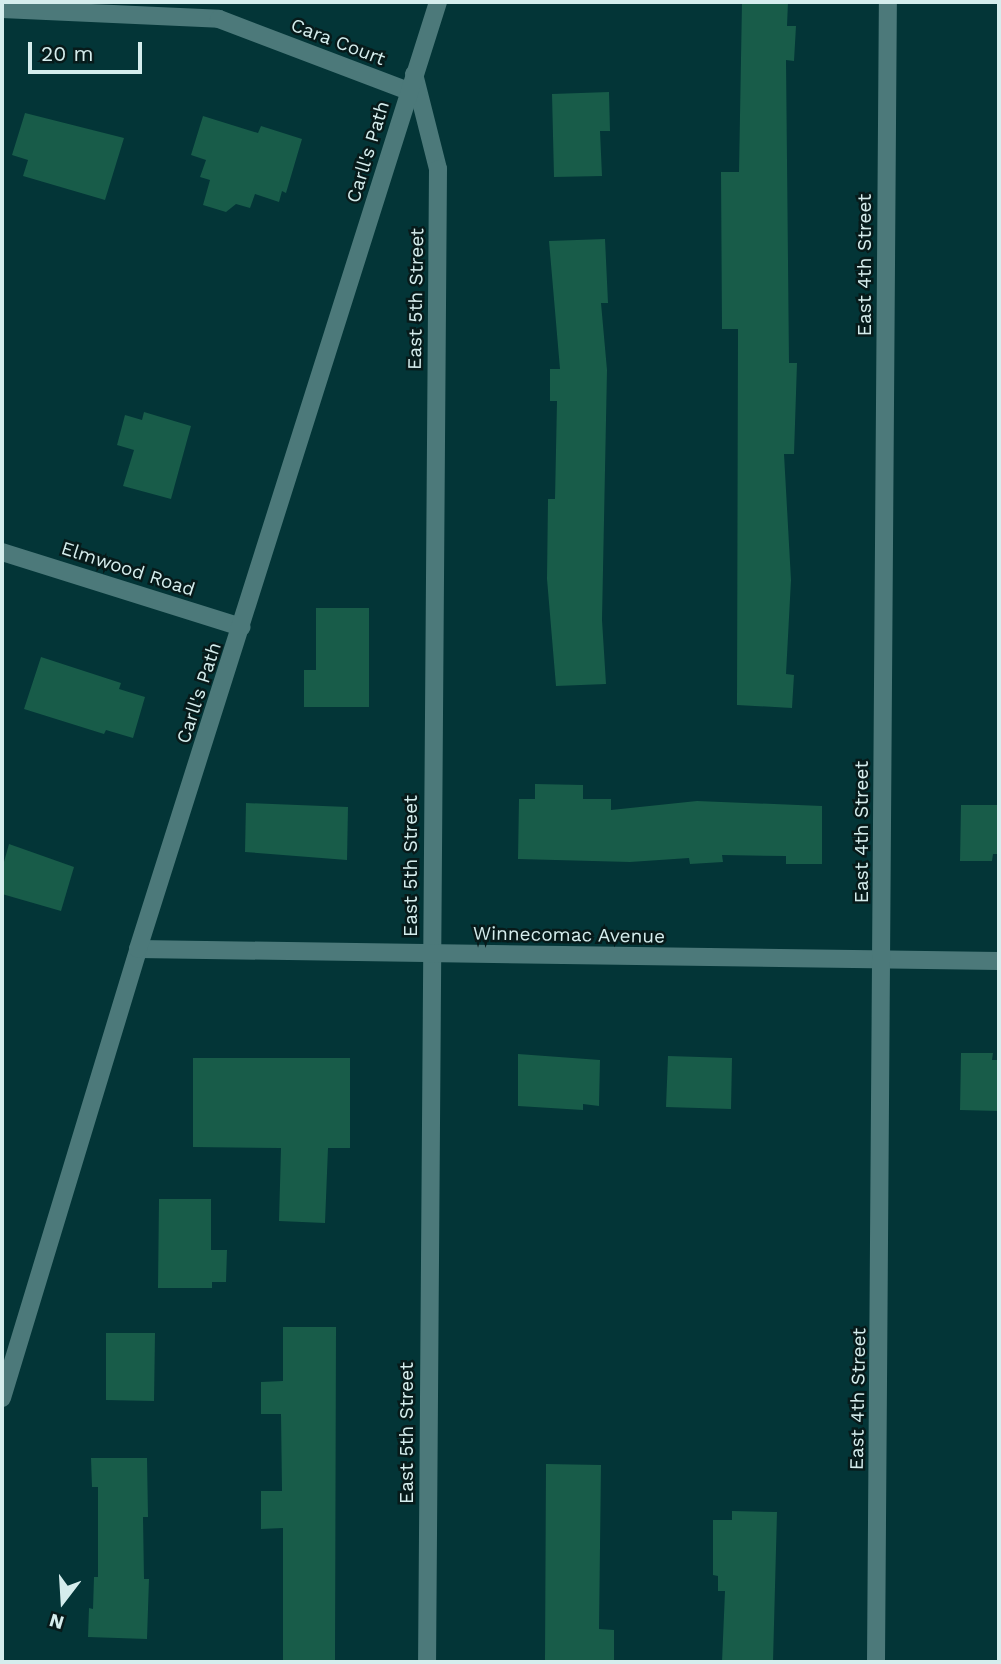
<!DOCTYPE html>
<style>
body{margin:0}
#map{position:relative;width:1001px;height:1664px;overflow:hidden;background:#033537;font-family:"Work Sans",sans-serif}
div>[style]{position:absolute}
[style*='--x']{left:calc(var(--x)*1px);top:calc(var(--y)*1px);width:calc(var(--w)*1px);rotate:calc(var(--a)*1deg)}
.building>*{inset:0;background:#185c49}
.minor>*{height:18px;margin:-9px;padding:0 9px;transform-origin:9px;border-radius:9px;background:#4c797a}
.tertiary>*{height:18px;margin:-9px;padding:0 9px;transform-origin:9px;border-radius:9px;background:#4c797a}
span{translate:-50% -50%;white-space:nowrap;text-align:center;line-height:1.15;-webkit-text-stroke:5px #071a1a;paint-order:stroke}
.street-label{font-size:19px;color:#d5eded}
.frame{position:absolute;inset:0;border:4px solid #d5eded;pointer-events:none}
.north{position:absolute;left:28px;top:1566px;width:70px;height:70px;-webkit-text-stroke:5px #071a1a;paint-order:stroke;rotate:197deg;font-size:19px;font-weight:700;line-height:28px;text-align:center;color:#d5eded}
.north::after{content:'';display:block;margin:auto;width:24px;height:32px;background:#d5eded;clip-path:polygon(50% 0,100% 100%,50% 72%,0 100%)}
.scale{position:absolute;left:28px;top:42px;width:114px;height:32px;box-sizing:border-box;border:4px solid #d5eded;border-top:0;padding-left:9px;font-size:21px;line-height:24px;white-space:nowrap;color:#d5eded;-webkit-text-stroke:5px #071a1a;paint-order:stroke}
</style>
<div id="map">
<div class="building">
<i style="clip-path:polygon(742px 2px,788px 2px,787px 26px,796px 26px,794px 61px,786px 60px,789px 363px,797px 363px,794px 454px,784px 454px,791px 580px,786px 674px,794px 675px,792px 708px,737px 705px,738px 329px,722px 329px,721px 172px,739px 172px)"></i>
<i style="clip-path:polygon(609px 92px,610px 131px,600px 131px,602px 176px,554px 177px,552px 94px)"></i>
<i style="clip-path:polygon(25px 113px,124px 138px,105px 200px,23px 176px,28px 160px,12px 155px)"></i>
<i style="clip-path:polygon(203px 116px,258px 133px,261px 126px,302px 139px,286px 193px,282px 191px,279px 202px,255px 194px,250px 208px,236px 204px,226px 212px,203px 205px,210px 180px,200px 177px,206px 160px,191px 155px)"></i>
<i style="clip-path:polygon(605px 239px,608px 303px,601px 303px,607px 370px,602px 620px,606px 684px,556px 686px,547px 579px,548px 499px,555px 499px,557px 401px,550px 401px,550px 369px,560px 369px,549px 241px)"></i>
<i style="clip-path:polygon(144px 412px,191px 426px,171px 499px,123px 486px,134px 450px,117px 445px,125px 415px,142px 420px)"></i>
<i style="clip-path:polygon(316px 608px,369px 608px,369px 707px,304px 707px,304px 670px,316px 670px)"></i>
<i style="clip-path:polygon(41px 657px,121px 683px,119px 689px,145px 697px,133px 738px,106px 730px,104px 734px,24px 709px)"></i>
<i style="clip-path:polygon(535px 784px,583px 785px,583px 799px,611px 799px,611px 810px,697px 801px,822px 806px,822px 864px,786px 864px,786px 856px,722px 855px,723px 862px,690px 864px,689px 858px,630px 862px,518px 859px,519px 799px,535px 799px)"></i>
<i style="clip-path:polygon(246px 803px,348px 807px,347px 860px,245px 852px)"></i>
<i style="clip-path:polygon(961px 805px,999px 805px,999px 854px,993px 854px,992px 861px,960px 861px)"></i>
<i style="clip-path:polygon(9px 844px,74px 867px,61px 911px,2px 894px,2px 869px)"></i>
<i style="clip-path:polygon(961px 1053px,993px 1053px,992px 1060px,999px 1060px,999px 1111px,960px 1110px)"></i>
<i style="clip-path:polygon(518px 1054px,600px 1060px,599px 1106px,583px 1104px,583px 1110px,518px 1106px)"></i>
<i style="clip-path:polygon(668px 1056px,732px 1058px,731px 1109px,666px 1107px)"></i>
<i style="clip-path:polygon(193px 1058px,350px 1058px,350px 1148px,328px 1148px,325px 1223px,279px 1221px,281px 1148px,193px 1147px)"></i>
<i style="clip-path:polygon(159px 1199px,211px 1199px,211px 1250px,227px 1250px,226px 1282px,212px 1282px,212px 1288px,158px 1288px)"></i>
<i style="clip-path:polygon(283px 1327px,336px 1327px,335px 1662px,283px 1662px,283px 1528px,261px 1529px,261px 1491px,282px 1491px,281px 1414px,261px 1414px,261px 1382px,283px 1381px)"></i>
<i style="clip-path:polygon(106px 1333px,155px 1333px,154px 1401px,106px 1400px)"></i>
<i style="clip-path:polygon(91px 1458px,147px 1458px,148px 1517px,143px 1517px,144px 1579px,149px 1579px,147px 1639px,88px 1637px,89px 1608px,93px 1609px,94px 1577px,98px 1577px,98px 1487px,92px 1487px)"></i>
<i style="clip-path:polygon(546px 1464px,601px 1465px,599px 1629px,614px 1630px,614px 1662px,545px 1662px)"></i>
<i style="clip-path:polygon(732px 1511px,777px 1512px,773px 1662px,722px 1662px,725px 1591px,718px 1591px,718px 1576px,713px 1575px,713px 1520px,732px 1520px)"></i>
</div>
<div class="minor">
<i style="--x:2;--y:9;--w:217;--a:2.6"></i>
<i style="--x:219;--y:19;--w:203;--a:20.8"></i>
<i style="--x:414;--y:74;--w:98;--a:75.8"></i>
<i style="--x:438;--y:169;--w:1493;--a:90.42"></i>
<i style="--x:2;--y:552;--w:251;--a:17.4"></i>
<i style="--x:138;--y:949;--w:861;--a:0.8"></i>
<i style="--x:876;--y:1662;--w:1660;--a:-89.59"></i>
</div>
<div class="tertiary">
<i style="--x:2;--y:1398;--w:469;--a:-73.1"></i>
<i style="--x:138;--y:949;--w:993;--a:-72.42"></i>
</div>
<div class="street-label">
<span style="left:338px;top:42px;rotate:21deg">Cara Court</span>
<span style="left:368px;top:152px;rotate:-73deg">Carll's Path</span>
<span style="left:865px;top:265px;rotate:-90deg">East 4th Street</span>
<span style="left:416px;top:299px;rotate:-89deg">East 5th Street</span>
<span style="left:128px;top:569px;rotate:18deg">Elmwood Road</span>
<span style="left:199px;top:693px;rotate:-72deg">Carll's Path</span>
<span style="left:862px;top:832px;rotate:-90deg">East 4th Street</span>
<span style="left:411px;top:866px;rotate:-90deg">East 5th Street</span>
<span style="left:569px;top:935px;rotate:1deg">Winnecomac Avenue</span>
<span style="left:858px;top:1399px;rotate:-89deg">East 4th Street</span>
<span style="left:407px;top:1433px;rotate:-90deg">East 5th Street</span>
</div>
<div class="frame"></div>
<div class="north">N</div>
<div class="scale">20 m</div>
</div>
